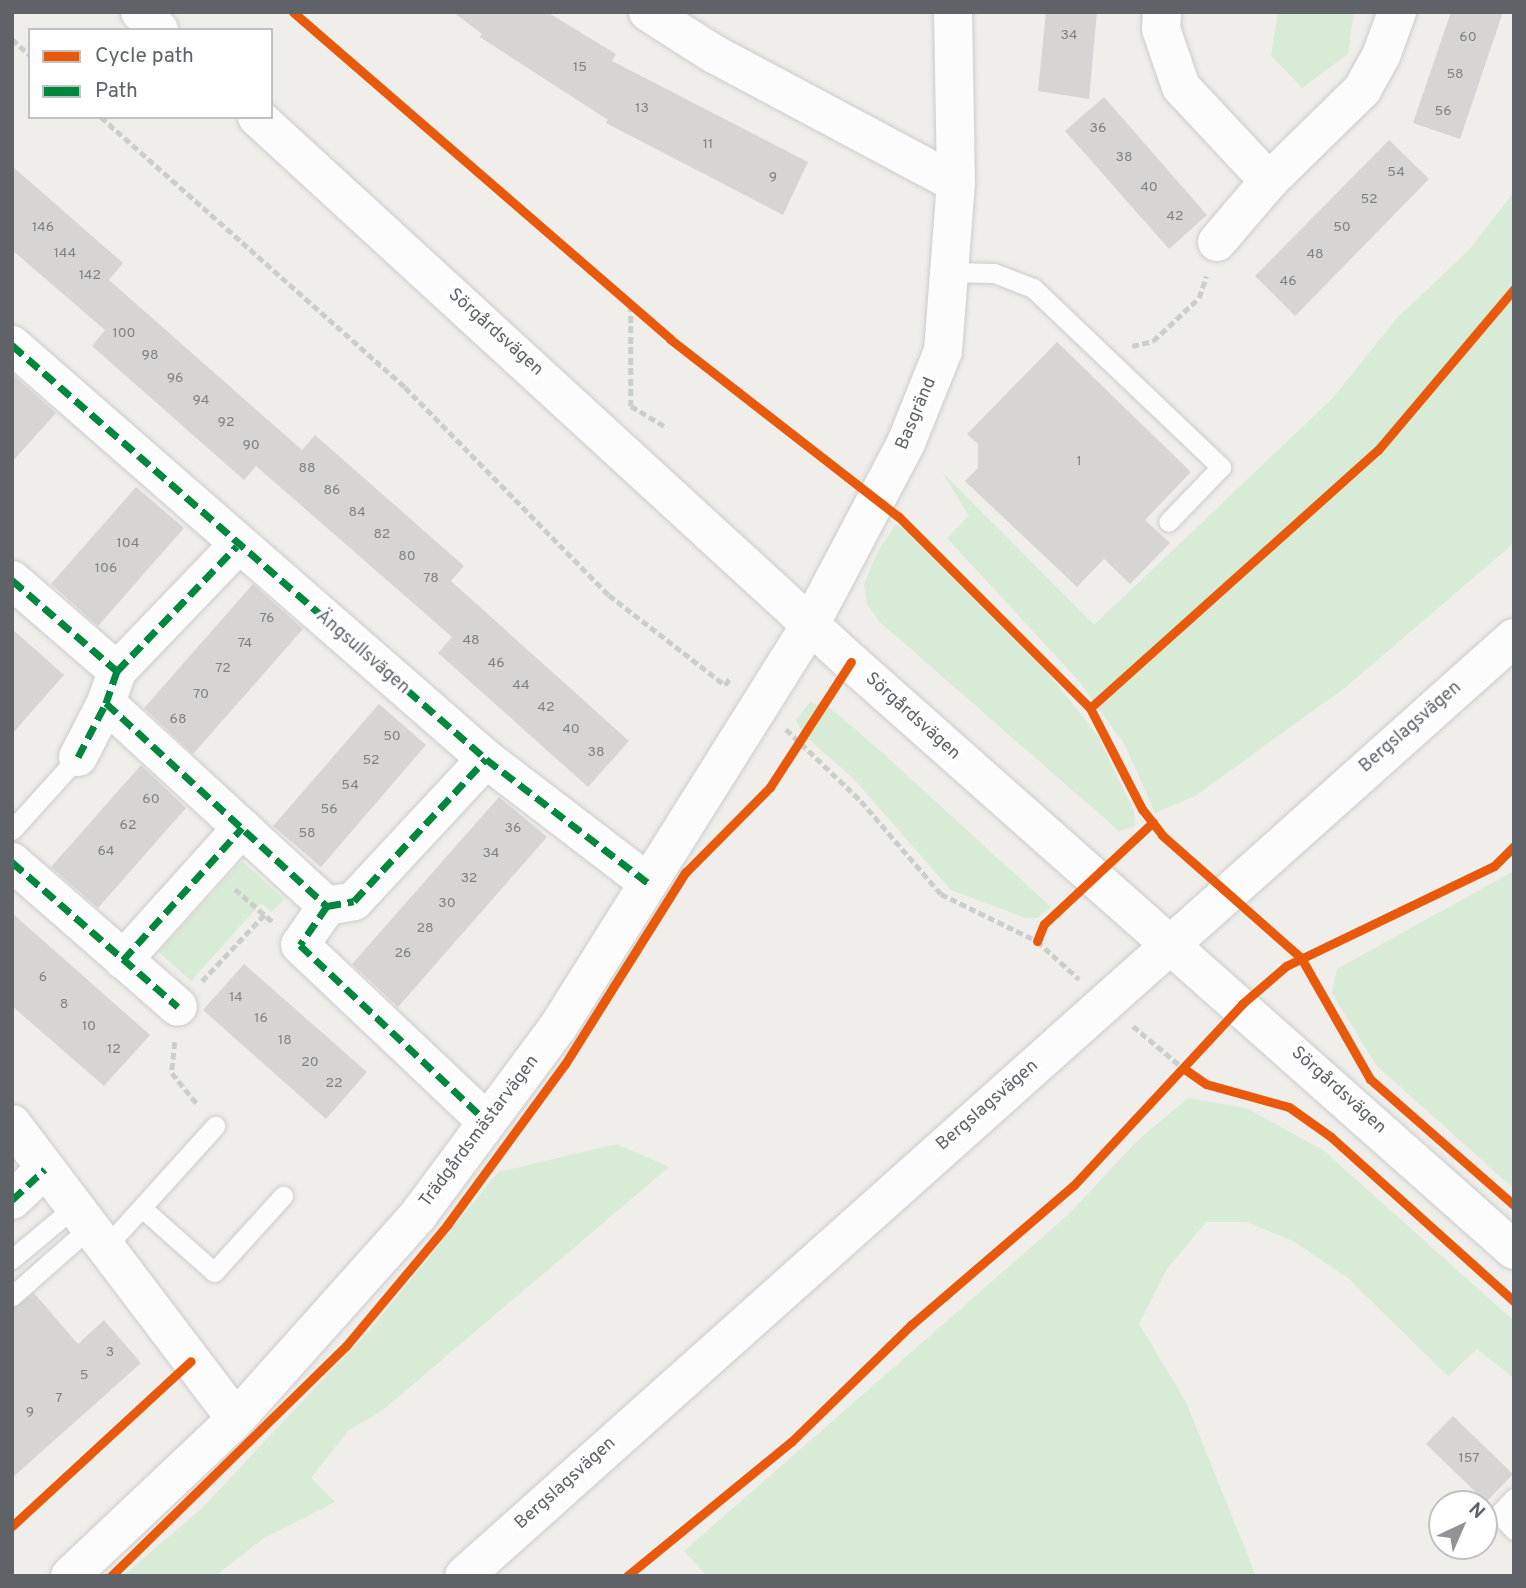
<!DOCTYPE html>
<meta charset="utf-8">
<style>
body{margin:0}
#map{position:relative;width:1526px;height:1588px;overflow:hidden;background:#efeeea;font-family:Overpass,sans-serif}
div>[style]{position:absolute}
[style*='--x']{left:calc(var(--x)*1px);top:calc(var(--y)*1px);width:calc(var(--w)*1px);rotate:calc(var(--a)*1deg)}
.green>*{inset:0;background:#d8ebd6}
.building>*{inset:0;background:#d6d5d3}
.path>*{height:4.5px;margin-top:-2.25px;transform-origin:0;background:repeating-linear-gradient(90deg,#cacfcc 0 7px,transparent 0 10.5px)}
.roads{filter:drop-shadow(0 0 2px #cbcccc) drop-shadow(0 0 2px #cbcccc)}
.service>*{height:19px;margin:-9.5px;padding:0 9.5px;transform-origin:9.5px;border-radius:9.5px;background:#fdfcfc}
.minor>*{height:38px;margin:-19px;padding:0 19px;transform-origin:19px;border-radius:19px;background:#fdfcfc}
.tertiary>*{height:38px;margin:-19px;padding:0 19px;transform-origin:19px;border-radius:19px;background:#fdfcfc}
.secondary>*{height:38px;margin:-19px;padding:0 19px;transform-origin:19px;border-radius:19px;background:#fdfcfc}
.quiet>*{height:7px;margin-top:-3.5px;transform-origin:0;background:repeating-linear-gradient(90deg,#00873e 0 14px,transparent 0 21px)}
.cycleway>*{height:9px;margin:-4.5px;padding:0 4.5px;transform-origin:4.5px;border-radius:4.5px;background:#e8590c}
span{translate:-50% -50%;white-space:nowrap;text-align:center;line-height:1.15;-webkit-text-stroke:7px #fff;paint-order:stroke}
.number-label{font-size:14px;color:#7e8184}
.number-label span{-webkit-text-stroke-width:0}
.street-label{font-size:18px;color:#5f6368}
.frame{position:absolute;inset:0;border:14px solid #5f6368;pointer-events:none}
.legend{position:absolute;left:28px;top:28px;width:245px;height:91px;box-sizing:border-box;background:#fff;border:2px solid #bfc1c3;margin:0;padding:9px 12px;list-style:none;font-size:21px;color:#5f6368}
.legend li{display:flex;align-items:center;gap:14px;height:35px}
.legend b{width:35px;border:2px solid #bfc1c3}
.north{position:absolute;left:1428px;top:1490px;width:70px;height:70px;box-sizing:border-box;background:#fff;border:2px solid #bfc1c3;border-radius:50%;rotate:44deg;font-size:19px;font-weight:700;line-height:28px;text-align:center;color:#5f6368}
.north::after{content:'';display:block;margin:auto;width:24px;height:32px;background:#919496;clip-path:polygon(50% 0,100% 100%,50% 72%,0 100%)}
</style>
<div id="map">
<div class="green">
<i style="clip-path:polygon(1278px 12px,1354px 12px,1348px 54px,1302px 88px,1271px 55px)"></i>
<i style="clip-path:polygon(1514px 192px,1514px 543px,1346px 687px,1195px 796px,1155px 813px,1125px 745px,1078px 680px,947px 538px,969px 516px,942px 472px,1094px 625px,1332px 399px,1397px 318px,1469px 250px)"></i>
<i style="clip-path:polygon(896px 524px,907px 530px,1044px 668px,1098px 736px,1134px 812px,1135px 826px,1119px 831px,880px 622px,867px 604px,864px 584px,878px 551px)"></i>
<i style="clip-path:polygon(810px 702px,830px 708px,877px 748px,1051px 907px,1037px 918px,1026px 918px,951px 890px,853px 778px,806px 737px,796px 720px)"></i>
<i style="clip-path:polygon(242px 861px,284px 899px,272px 912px,261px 903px,191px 981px,159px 952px)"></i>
<i style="clip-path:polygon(1514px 871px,1514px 1189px,1376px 1065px,1332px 993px,1337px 969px)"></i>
<i style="clip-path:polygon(1188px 1098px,1246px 1108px,1323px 1150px,1514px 1321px,1514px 1378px,1477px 1349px,1448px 1376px,1348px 1278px,1295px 1242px,1247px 1222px,1206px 1222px,1167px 1269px,1139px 1324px,1186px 1402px,1256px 1576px,707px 1576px,684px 1551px,1069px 1214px,1137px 1141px)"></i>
<i style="clip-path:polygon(617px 1144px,669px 1167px,384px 1409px,348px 1431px,311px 1478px,335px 1502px,264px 1538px,215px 1576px,123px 1576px,201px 1509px,370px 1330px,498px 1172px)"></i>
</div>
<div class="building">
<i style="clip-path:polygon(453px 12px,547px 12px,616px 54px,612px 61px,808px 162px,783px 215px,606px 123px,608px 120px,480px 37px,482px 34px)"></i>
<i style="clip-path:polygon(1046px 12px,1097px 12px,1089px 99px,1038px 91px)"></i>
<i style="clip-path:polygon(1451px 12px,1503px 12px,1460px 139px,1413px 123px)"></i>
<i style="clip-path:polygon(1104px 97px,1207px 215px,1169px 249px,1065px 131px)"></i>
<i style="clip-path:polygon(1389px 140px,1429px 179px,1295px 316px,1255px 276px)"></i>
<i style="clip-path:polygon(12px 166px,123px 263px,109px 280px,302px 450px,315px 435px,464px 566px,451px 581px,629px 741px,588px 787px,438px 653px,452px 637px,256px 466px,244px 480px,92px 346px,105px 330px,12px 250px)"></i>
<i style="clip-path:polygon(1057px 342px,1191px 472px,1145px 520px,1170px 543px,1130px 584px,1104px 559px,1077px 587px,965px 481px,978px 468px,978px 444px,967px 434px)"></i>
<i style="clip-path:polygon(12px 374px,56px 413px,12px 462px)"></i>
<i style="clip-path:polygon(136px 487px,184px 528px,98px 626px,51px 584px)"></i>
<i style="clip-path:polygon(253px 584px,303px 629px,193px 754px,144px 708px)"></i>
<i style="clip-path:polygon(12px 629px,64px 675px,12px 734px)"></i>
<i style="clip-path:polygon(379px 704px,426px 745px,321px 867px,273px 826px)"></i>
<i style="clip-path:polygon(141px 765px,186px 808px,98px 908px,51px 867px)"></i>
<i style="clip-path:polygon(499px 797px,547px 837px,398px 1007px,352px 964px)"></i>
<i style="clip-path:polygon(12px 913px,150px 1035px,104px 1086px,12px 1006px)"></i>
<i style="clip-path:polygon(244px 964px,367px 1072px,326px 1119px,203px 1010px)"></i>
<i style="clip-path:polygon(34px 1293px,78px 1344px,104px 1320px,141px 1363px,12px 1478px,12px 1308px)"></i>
<i style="clip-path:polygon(1453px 1416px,1513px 1474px,1486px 1502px,1426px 1444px)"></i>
</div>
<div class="path">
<i style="--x:12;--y:39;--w:24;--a:42"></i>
<i style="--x:101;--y:117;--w:407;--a:41.6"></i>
<i style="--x:405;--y:387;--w:291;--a:45.6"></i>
<i style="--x:609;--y:595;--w:147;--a:37.8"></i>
<i style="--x:725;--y:685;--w:9;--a:-54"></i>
<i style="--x:631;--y:305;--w:101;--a:90"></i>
<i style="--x:631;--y:406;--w:39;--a:31"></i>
<i style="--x:1132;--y:346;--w:22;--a:-13"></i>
<i style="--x:1153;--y:341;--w:63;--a:-43.1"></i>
<i style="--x:1199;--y:298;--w:23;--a:-72"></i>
<i style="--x:786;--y:729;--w:104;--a:43.8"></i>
<i style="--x:861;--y:801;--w:123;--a:49.3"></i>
<i style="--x:941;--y:894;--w:107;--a:26.1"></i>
<i style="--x:1037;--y:941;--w:57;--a:42.1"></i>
<i style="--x:235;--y:889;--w:50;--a:41"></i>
<i style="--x:202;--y:981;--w:91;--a:-46.8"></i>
<i style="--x:1133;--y:1026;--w:65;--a:40"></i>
<i style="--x:175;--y:1042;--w:31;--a:96"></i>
<i style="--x:172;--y:1073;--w:41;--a:50.9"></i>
</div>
<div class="roads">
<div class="service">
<i style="--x:949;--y:272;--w:45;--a:1.3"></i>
<i style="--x:994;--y:273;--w:42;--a:21"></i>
<i style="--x:1033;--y:288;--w:260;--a:43.6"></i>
<i style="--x:1221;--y:467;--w:76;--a:133.9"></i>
<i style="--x:12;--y:830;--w:98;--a:-47.9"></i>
<i style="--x:142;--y:1208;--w:96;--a:41.6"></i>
<i style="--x:214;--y:1272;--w:103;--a:-47.8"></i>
<i style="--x:104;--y:1249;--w:166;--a:-47.9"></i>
<i style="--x:12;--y:1259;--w:80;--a:-39.9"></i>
<i style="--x:12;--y:1296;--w:101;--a:-41.4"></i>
<i style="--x:1514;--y:1498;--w:22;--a:133"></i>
<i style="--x:1499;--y:1514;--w:22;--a:47"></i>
</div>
<div class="minor">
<i style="--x:648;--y:12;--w:78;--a:32.5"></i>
<i style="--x:714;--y:54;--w:274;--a:28.1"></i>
<i style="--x:1162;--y:12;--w:17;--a:93"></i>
<i style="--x:1161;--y:29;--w:61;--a:71"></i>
<i style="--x:1181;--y:87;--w:129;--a:46.9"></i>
<i style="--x:1269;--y:181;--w:130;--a:-44.4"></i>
<i style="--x:1362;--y:90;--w:39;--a:-61"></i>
<i style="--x:1381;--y:56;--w:47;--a:-70"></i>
<i style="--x:1217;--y:242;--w:80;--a:-49.6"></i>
<i style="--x:12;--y:345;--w:629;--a:41.13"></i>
<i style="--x:486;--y:759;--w:204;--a:37.4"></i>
<i style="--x:12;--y:580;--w:139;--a:40.9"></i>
<i style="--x:117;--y:671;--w:34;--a:109"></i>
<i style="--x:106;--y:703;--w:300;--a:42.6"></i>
<i style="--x:327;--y:906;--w:47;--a:124.7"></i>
<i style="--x:300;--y:945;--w:257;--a:43.4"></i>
<i style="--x:117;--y:671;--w:173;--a:-46.2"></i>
<i style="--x:78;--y:757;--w:61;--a:-62.6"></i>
<i style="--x:12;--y:862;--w:220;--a:41.1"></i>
<i style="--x:327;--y:906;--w:27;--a:-10"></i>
<i style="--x:354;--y:901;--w:194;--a:-47.1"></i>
<i style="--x:123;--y:960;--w:178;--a:-48"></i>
<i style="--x:12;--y:1124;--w:370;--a:52.8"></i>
<i style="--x:12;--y:1200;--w:45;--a:-43.2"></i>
<i style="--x:70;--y:1576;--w:228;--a:-43.4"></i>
<i style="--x:236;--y:1419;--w:275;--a:-48.2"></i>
<i style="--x:419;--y:1214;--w:233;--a:-53.4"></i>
<i style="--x:558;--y:1027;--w:474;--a:-57.9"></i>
<i style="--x:810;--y:625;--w:206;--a:-62.2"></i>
<i style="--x:906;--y:443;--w:99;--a:-68.1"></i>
<i style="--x:943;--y:351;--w:169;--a:-85.6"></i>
<i style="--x:956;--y:183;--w:171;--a:-91"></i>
</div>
<div class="tertiary">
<i style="--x:140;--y:12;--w:26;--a:43"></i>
<i style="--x:257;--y:117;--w:806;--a:42.54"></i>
<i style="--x:851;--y:662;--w:886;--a:41.57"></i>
</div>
<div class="secondary">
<i style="--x:464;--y:1576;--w:1408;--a:-41.78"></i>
</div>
</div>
<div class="quiet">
<i style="--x:12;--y:345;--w:629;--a:41.13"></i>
<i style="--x:486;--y:759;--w:204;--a:37.4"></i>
<i style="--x:12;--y:580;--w:139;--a:40.9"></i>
<i style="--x:117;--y:671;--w:34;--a:109"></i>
<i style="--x:106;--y:703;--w:300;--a:42.6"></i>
<i style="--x:327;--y:906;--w:47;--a:124.7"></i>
<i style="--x:300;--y:945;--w:257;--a:43.4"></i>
<i style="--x:117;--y:671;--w:173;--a:-46.2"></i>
<i style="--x:78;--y:757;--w:61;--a:-62.6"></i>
<i style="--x:12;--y:862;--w:220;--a:41.1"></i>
<i style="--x:327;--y:906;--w:27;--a:-10"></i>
<i style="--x:354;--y:901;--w:194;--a:-47.1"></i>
<i style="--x:123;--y:960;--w:178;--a:-48"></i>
<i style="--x:12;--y:1200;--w:45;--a:-43.2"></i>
</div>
<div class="cycleway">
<i style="--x:293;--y:12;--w:499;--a:40.9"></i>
<i style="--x:670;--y:339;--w:290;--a:37.9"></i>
<i style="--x:899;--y:517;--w:270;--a:45"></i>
<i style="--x:1090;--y:708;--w:114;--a:62.8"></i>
<i style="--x:1142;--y:809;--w:33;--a:52"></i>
<i style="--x:1162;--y:835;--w:186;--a:41.5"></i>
<i style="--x:1301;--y:958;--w:139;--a:60.3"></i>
<i style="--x:1370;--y:1079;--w:191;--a:41.2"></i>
<i style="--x:1090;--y:708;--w:387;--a:-41.9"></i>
<i style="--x:1378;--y:450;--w:211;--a:-49.8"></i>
<i style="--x:1037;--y:941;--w:18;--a:-68"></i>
<i style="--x:1044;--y:924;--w:149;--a:-43.1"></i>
<i style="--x:1183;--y:1068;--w:28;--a:35"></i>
<i style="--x:1206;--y:1084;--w:86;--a:15.5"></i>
<i style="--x:1289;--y:1107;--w:52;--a:35.5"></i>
<i style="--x:1331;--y:1137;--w:246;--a:41.9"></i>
<i style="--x:12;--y:1526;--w:243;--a:-42.7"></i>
<i style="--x:111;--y:1576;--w:329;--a:-44.4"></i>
<i style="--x:346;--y:1346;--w:158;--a:-50.1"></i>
<i style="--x:447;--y:1225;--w:200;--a:-53.8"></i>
<i style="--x:565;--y:1064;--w:226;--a:-57.9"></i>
<i style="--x:685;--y:873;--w:121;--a:-45.3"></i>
<i style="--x:770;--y:787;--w:149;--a:-57.1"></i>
<i style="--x:627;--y:1576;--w:212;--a:-39.3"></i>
<i style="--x:791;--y:1442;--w:168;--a:-44.3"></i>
<i style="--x:911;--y:1325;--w:215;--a:-40.7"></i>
<i style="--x:1074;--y:1185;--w:247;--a:-47.1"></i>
<i style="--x:1242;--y:1004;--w:58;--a:-40.8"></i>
<i style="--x:1286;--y:966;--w:231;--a:-25.7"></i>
<i style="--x:1494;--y:866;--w:28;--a:-45"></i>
</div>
<div class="number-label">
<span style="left:1069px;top:36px">34</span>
<span style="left:1468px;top:38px">60</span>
<span style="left:580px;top:68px">15</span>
<span style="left:1455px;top:75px">58</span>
<span style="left:642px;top:109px">13</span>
<span style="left:1443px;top:112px">56</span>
<span style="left:1098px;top:129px">36</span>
<span style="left:708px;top:145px">11</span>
<span style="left:1124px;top:158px">38</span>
<span style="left:1396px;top:173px">54</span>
<span style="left:773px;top:178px">9</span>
<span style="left:1149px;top:188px">40</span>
<span style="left:1369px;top:200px">52</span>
<span style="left:1175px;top:217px">42</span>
<span style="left:43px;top:228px">146</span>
<span style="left:1342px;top:228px">50</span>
<span style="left:65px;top:254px">144</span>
<span style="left:1315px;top:255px">48</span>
<span style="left:90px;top:276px">142</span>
<span style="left:1288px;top:282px">46</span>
<span style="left:124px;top:334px">100</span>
<span style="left:150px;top:356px">98</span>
<span style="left:175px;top:379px">96</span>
<span style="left:201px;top:401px">94</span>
<span style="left:226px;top:423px">92</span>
<span style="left:251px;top:446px">90</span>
<span style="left:1079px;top:462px">1</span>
<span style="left:307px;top:469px">88</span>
<span style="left:332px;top:491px">86</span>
<span style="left:357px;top:513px">84</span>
<span style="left:382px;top:535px">82</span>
<span style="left:128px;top:544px">104</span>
<span style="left:407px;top:557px">80</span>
<span style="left:106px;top:569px">106</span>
<span style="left:431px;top:579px">78</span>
<span style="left:267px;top:619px">76</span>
<span style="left:471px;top:641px">48</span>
<span style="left:245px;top:644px">74</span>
<span style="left:496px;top:664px">46</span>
<span style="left:223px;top:669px">72</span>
<span style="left:521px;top:686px">44</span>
<span style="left:201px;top:695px">70</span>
<span style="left:546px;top:708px">42</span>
<span style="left:178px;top:720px">68</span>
<span style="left:571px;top:730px">40</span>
<span style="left:392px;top:737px">50</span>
<span style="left:596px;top:753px">38</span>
<span style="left:371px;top:761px">52</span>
<span style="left:350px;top:786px">54</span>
<span style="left:151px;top:800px">60</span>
<span style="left:329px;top:810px">56</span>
<span style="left:128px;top:826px">62</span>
<span style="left:513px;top:829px">36</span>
<span style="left:307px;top:834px">58</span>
<span style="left:106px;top:852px">64</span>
<span style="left:491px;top:854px">34</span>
<span style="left:469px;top:879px">32</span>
<span style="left:447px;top:904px">30</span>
<span style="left:425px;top:929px">28</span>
<span style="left:403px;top:954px">26</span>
<span style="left:43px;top:978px">6</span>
<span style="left:236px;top:998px">14</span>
<span style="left:64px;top:1005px">8</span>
<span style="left:261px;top:1019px">16</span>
<span style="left:89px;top:1027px">10</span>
<span style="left:285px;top:1041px">18</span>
<span style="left:114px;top:1050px">12</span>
<span style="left:310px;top:1063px">20</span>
<span style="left:334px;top:1084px">22</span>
<span style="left:110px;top:1353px">3</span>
<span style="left:84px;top:1376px">5</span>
<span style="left:59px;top:1399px">7</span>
<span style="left:30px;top:1413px">9</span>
<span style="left:1469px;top:1459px">157</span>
</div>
<div class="street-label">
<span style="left:495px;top:333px;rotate:42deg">Sörgårdsvägen</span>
<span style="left:917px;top:414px;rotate:-67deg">Basgränd</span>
<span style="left:362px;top:653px;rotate:41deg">Ängsullsvägen</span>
<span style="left:912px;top:717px;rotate:42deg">Sörgårdsvägen</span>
<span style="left:1411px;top:728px;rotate:-41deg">Bergslagsvägen</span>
<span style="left:1338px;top:1091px;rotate:42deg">Sörgårdsvägen</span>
<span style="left:988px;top:1106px;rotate:-41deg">Bergslagsvägen</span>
<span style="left:480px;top:1132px;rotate:-53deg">Trädgårdsmästarvägen</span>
<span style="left:566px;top:1484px;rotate:-42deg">Bergslagsvägen</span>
</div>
<div class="frame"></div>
<ul class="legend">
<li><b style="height:9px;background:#e8590c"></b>Cycle path</li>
<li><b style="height:9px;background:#00873e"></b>Path</li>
</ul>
<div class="north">N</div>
</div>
